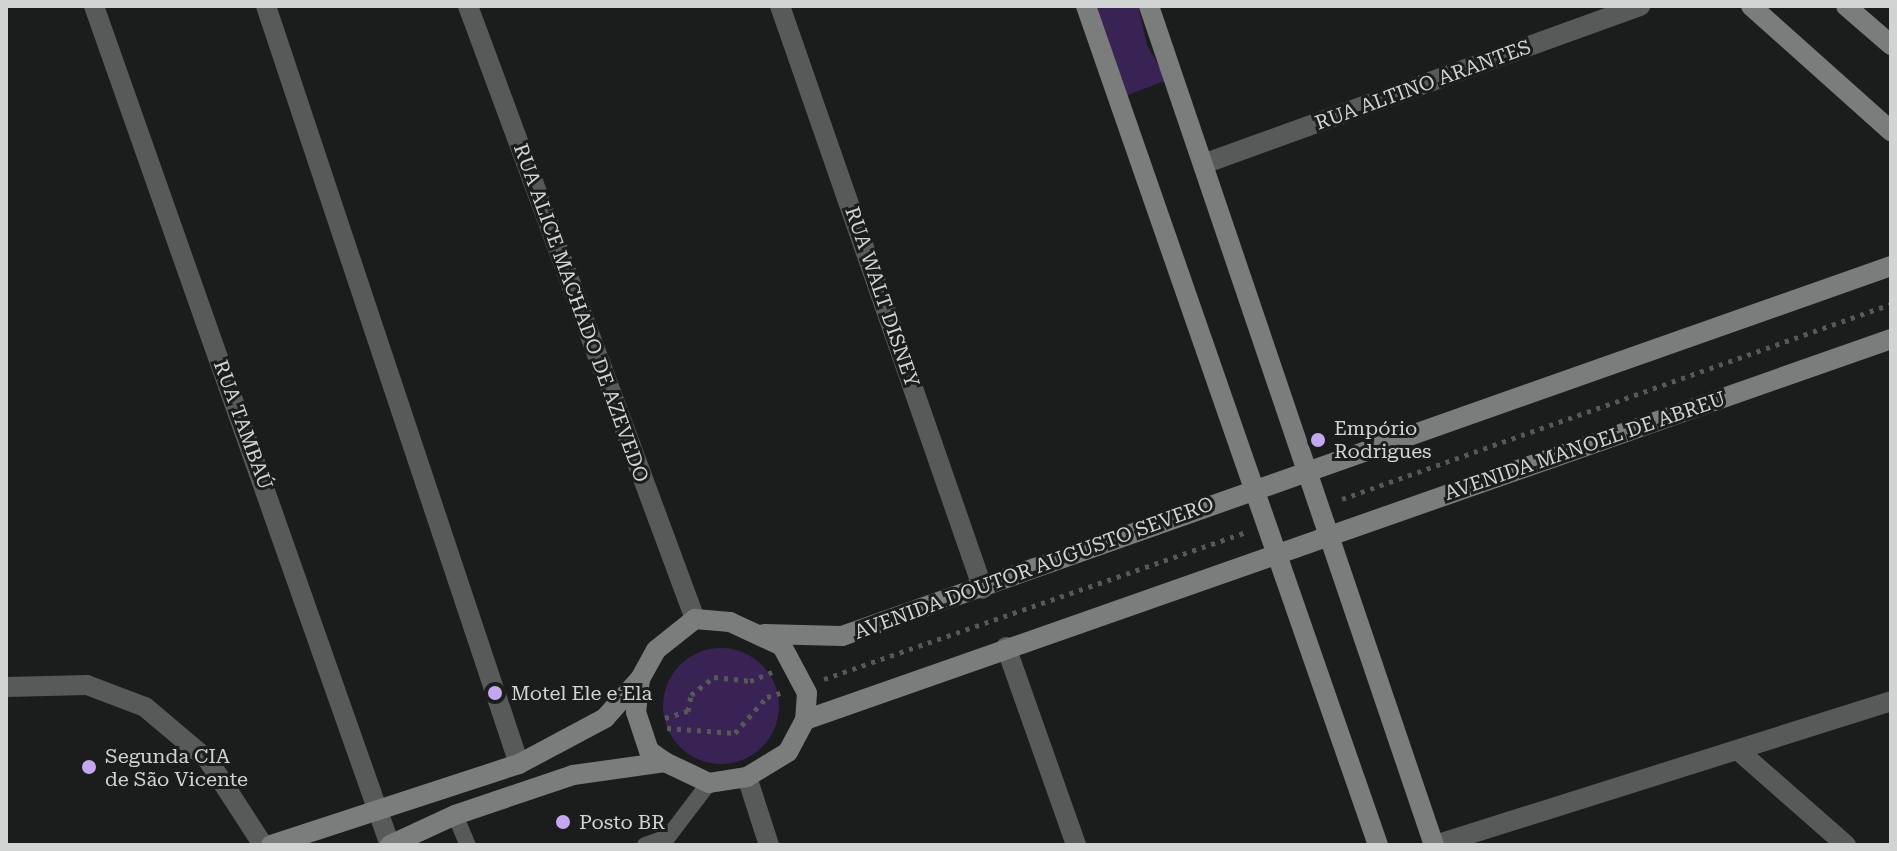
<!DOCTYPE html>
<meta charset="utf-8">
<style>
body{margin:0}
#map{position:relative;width:1897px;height:851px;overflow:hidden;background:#1a1d1b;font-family:"Roboto Serif",serif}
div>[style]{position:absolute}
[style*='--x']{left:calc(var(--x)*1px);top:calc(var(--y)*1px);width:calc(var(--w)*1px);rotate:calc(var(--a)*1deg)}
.green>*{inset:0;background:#392354}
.round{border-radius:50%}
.path>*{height:5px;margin-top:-2.5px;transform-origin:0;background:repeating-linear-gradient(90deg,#565957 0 4px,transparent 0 10px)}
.lane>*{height:16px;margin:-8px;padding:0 8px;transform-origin:8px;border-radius:8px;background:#585a59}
.street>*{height:20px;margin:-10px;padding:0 10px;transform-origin:10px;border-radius:10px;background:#585a59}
.secondary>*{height:20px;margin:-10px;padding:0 10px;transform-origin:10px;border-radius:10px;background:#7a7d7b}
.dots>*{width:22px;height:22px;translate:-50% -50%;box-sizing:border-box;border:4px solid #1a1d1b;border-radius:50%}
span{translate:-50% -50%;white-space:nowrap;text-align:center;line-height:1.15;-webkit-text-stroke:6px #1a1d1b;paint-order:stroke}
.street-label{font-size:20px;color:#d1d4d2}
.poi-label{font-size:20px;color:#d1d4d2}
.left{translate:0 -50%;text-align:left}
.frame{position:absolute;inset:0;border:8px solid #d1d4d2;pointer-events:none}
</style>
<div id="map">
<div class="green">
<i style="clip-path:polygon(1080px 6px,1138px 6px,1147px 45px,1167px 80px,1112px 101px)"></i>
<i class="round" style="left:663px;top:648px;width:116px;height:116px"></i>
</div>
<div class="path">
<i style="--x:1342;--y:499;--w:583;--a:-19.55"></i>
<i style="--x:824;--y:679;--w:446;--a:-19.2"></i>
<i style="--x:665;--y:718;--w:24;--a:-17"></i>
<i style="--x:688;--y:711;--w:16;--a:-79"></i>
<i style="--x:691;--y:695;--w:29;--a:-38"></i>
<i style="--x:714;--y:677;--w:36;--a:6"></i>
<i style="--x:750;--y:681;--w:24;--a:-22"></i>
<i style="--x:667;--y:728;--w:68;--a:4.2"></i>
<i style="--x:735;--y:733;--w:48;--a:-48.4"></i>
<i style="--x:767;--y:697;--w:14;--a:-17"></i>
</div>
<div class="lane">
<i style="--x:455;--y:815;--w:33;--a:67"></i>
<i style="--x:645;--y:845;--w:24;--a:-19"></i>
<i style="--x:668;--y:837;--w:68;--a:-52.8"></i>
</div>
<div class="street">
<i style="--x:94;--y:6;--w:890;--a:70.57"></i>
<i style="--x:266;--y:6;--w:799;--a:71.54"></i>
<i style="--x:468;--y:6;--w:654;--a:69.68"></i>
<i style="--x:780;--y:6;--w:617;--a:70.8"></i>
<i style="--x:1206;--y:163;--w:462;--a:-19.9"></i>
<i style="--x:1006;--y:647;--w:210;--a:70.5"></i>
<i style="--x:6;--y:687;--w:81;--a:-1.4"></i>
<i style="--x:87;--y:685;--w:62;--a:20.8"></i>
<i style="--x:145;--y:707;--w:82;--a:40.1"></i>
<i style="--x:208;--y:760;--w:101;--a:57.1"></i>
<i style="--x:1740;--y:752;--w:141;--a:41.3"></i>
<i style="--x:747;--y:777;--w:71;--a:72.1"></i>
<i style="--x:1435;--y:845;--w:478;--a:-17.5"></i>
</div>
<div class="secondary">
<i style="--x:1086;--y:6;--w:888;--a:70.81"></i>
<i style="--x:1149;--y:6;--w:886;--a:71.24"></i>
<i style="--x:1751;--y:6;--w:188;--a:41.8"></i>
<i style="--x:1846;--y:6;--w:60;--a:40.9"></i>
<i style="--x:695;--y:619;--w:35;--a:5"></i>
<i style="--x:730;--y:622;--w:57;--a:24.8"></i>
<i style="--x:782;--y:646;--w:53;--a:62"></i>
<i style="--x:807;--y:693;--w:27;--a:94"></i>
<i style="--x:805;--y:720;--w:36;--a:118"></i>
<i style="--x:788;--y:752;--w:48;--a:148.6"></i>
<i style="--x:747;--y:777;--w:38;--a:171"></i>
<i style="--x:709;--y:783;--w:49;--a:-154.5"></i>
<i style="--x:665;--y:762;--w:19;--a:-145"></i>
<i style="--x:649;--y:751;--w:41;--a:-108.4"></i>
<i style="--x:636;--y:712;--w:33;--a:-83"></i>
<i style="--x:640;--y:679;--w:33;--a:-61"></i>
<i style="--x:656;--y:650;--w:50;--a:-38.5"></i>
<i style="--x:764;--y:634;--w:78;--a:1.5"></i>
<i style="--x:842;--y:636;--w:1112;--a:-19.43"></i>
<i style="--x:805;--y:720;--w:1151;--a:-19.33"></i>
<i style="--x:271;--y:845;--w:261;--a:-18.1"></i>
<i style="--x:519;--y:764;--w:98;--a:-28.1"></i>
<i style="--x:605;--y:718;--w:52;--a:-48.1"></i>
<i style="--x:390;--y:845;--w:72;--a:-24.8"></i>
<i style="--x:455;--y:815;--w:125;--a:-18.7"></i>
<i style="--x:573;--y:775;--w:93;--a:-8"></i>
</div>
<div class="dots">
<i style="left:1318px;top:440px;background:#c4a7f1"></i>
<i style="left:495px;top:693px;background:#c4a7f1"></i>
<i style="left:89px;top:767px;background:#c4a7f1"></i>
<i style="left:563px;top:822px;background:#c4a7f1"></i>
</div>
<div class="street-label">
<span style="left:1423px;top:85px;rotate:-20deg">RUA ALTINO ARANTES</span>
<span style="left:882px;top:297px;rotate:71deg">RUA WALT DISNEY</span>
<span style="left:581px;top:313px;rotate:70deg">RUA ALICE MACHADO DE AZEVEDO</span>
<span style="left:243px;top:425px;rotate:70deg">RUA TAMBAÚ</span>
<span style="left:1585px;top:446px;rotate:-19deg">AVENIDA MANOEL DE ABREU</span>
<span style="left:1034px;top:568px;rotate:-20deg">AVENIDA DOUTOR AUGUSTO SEVERO</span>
</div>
<div class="poi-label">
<span class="left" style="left:1334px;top:440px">Empório<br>Rodrigues</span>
<span class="left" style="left:511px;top:693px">Motel Ele e Ela</span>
<span class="left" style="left:105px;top:768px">Segunda CIA<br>de São Vicente</span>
<span class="left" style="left:579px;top:822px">Posto BR</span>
</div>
<div class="frame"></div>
</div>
